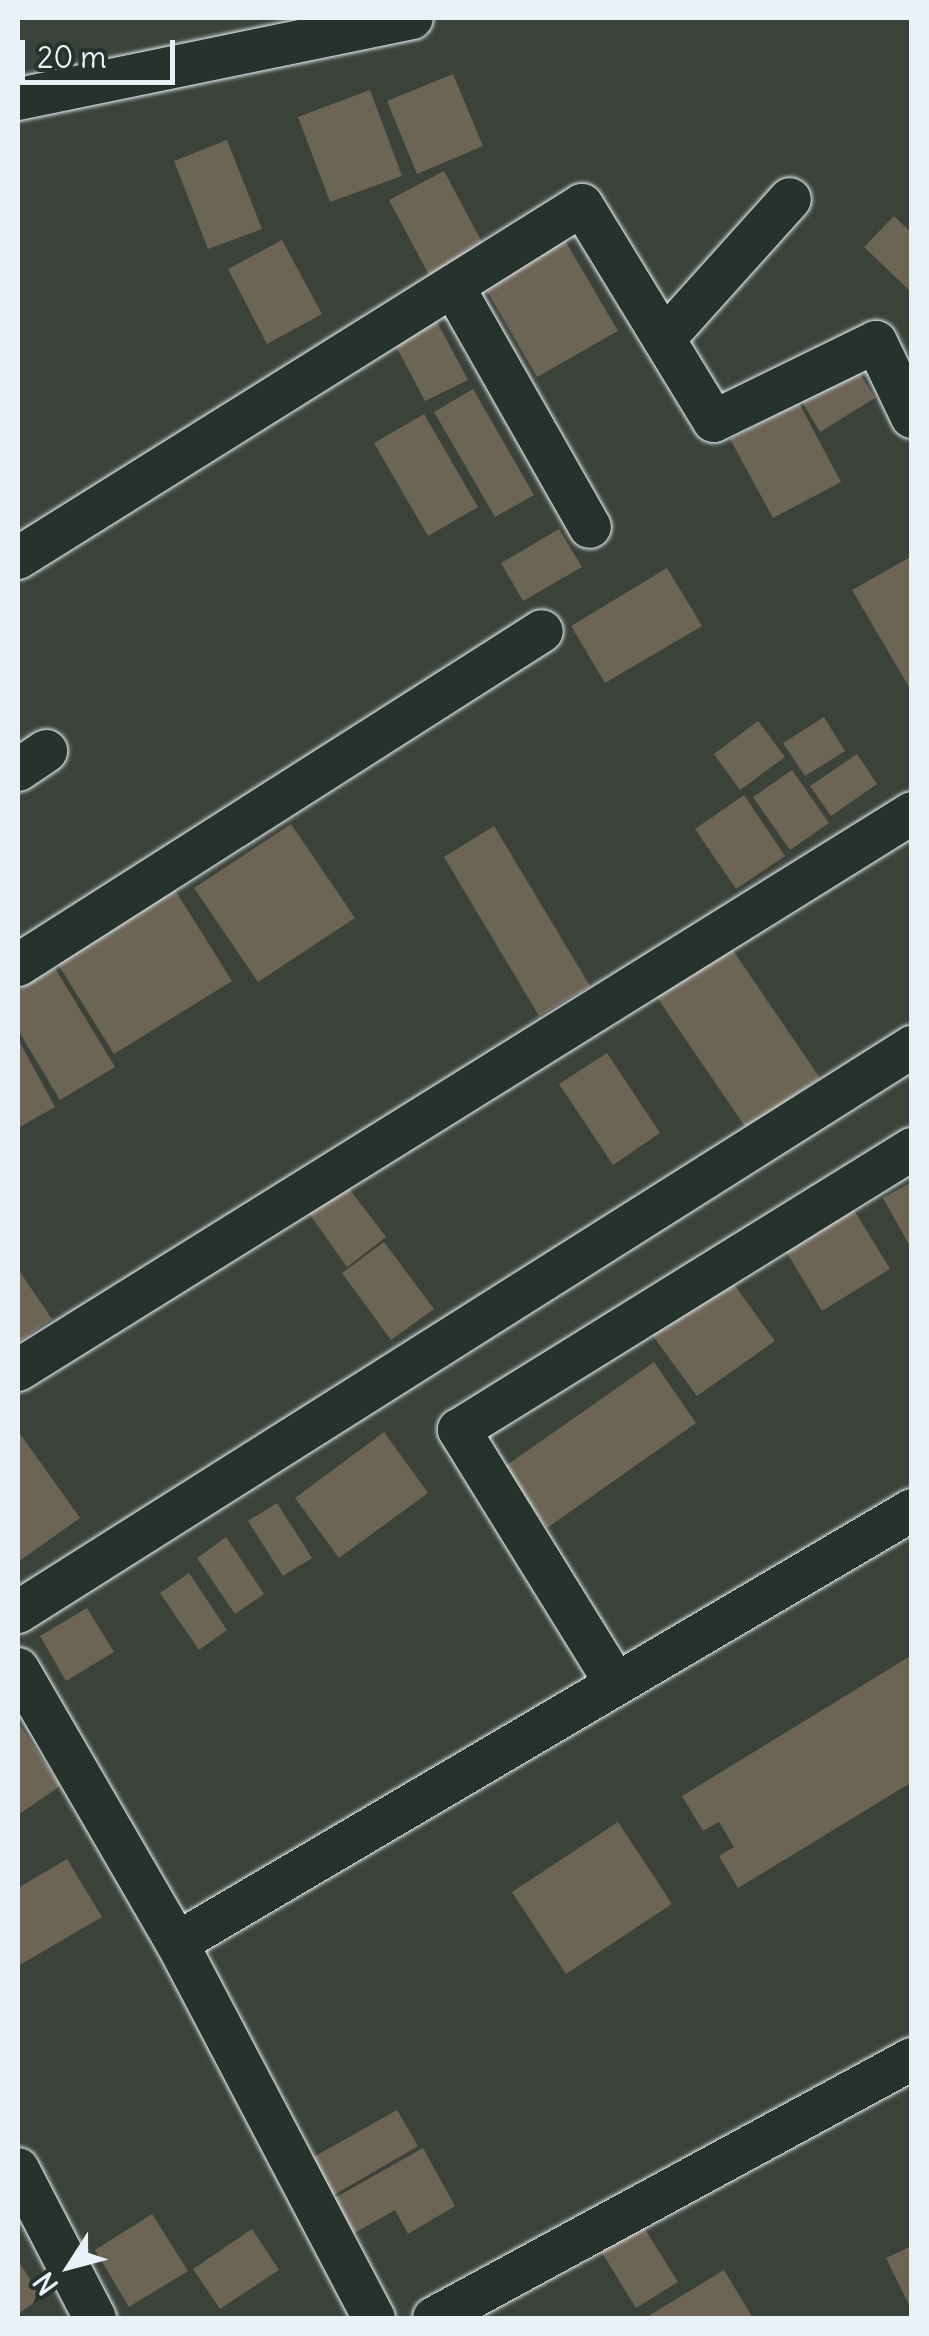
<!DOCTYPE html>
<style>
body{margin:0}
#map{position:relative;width:929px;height:2336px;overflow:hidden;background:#3b4239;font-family:Delius,sans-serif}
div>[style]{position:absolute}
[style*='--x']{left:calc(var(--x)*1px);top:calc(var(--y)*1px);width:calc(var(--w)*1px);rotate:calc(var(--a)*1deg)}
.building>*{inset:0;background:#6c6455}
.roads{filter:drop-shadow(0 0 2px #e8f1f8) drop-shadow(0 0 2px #e8f1f8)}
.minor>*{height:42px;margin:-21px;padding:0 21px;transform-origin:21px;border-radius:21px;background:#26332d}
span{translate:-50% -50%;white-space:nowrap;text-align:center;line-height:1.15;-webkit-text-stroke:9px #26332d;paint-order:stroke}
.frame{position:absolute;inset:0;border:20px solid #e8f1f8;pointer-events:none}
.north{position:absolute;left:20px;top:2216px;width:100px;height:100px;-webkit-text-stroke:8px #26332d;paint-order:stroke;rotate:234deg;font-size:28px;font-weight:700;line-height:40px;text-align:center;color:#e8f1f8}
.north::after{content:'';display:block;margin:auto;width:35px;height:45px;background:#e8f1f8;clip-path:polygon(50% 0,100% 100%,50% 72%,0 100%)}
.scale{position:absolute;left:20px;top:40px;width:155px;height:45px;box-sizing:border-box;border:5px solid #e8f1f8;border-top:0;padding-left:12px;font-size:30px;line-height:35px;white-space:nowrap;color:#e8f1f8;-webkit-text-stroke:8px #26332d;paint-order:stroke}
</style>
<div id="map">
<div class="building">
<i style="clip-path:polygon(453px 74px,483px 146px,417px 174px,387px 101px)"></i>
<i style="clip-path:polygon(370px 90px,402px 176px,330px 202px,298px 117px)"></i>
<i style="clip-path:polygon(227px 140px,262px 229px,208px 249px,174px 161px)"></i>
<i style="clip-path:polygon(444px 171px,484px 246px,429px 275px,389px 200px)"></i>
<i style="clip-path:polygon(894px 216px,912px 233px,912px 293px,864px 247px)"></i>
<i style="clip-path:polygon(563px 237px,618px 331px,537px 377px,483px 284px)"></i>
<i style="clip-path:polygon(282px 240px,322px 314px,267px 344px,228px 269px)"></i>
<i style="clip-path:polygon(433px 314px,468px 380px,425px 401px,391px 337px)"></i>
<i style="clip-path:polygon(856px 367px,875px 398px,820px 432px,801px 400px)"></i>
<i style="clip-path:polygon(473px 389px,534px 495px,495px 517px,434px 412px)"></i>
<i style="clip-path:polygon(799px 403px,841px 482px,773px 518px,730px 439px)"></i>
<i style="clip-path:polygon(424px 414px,478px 507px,428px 536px,374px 443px)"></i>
<i style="clip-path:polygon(559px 529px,582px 567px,523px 601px,501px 563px)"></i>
<i style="clip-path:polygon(912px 556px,912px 692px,852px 590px)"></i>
<i style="clip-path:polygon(667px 568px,702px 626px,605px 683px,571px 626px)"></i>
<i style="clip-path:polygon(824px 717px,845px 751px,805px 776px,783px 743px)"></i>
<i style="clip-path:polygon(758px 721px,785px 757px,740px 790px,714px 754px)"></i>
<i style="clip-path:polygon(857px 754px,877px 784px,831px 816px,810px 786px)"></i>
<i style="clip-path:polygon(792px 770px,829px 823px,790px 850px,753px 797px)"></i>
<i style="clip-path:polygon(744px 795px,785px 856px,736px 889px,695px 829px)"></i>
<i style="clip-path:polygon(291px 824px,355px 918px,258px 982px,194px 888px)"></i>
<i style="clip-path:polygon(494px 826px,590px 986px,539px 1016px,444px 857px)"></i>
<i style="clip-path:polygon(172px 885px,232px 981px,114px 1054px,54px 958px)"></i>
<i style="clip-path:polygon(730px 946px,820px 1078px,746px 1128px,656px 996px)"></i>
<i style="clip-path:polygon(55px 968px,115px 1067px,60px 1100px,18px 1030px,18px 990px)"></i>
<i style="clip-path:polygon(18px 1039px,55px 1107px,18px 1128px)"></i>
<i style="clip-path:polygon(607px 1053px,660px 1133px,613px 1165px,559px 1084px)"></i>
<i style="clip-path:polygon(344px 1182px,386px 1237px,347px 1267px,306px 1209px)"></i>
<i style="clip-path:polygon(912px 1182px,912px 1250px,883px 1198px)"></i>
<i style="clip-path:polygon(849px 1202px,890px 1269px,822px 1311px,781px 1243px)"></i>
<i style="clip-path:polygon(384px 1242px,434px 1309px,391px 1340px,342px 1273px)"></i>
<i style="clip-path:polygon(20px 1272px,52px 1319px,18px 1342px,18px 1274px)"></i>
<i style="clip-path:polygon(728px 1276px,775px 1341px,697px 1396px,650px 1332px)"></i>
<i style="clip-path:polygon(654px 1362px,696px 1423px,547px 1528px,504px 1467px)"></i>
<i style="clip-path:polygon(18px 1431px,80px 1518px,18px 1562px)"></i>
<i style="clip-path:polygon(384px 1432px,428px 1493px,339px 1558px,295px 1498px)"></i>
<i style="clip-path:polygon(277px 1503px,312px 1558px,283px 1576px,248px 1521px)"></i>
<i style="clip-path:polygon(226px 1537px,264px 1594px,235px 1614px,197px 1558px)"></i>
<i style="clip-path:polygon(189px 1573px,227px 1630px,199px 1650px,160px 1593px)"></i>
<i style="clip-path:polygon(87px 1608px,114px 1652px,66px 1681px,40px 1636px)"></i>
<i style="clip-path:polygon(912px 1655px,912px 1782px,738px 1888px,719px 1856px,734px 1847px,719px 1822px,703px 1831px,682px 1796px)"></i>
<i style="clip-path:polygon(18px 1722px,60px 1786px,18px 1815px)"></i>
<i style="clip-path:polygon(618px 1822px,672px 1904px,566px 1974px,512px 1892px)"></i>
<i style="clip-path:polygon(67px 1859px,102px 1917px,18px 1966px,18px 1888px)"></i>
<i style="clip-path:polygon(397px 2110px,418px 2146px,315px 2206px,294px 2168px)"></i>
<i style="clip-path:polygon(423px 2148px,455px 2206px,408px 2234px,395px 2210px,337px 2243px,317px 2208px)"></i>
<i style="clip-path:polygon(635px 2213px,678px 2282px,636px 2308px,593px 2238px)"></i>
<i style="clip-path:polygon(152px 2214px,188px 2271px,129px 2307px,95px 2250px)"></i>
<i style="clip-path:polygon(252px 2229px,279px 2270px,220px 2309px,193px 2269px)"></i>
<i style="clip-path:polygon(912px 2246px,912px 2311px,886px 2258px)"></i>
<i style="clip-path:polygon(18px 2261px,42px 2297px,18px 2314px)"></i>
<i style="clip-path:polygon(724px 2270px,753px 2318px,645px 2318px)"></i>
</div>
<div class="roads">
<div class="minor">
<i style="--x:18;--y:99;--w:402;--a:-11.6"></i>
<i style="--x:453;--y:286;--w:277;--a:60.4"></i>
<i style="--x:664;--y:339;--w:188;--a:-48"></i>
<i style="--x:18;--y:558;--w:665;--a:-32.04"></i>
<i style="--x:582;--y:205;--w:253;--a:58.6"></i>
<i style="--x:714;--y:421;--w:180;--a:-26"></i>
<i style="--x:876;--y:342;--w:83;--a:64.4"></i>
<i style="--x:18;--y:770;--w:34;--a:-34"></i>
<i style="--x:18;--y:965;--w:621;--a:-32.51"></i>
<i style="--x:18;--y:1370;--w:1053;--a:-31.92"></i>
<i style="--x:18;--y:1612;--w:1058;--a:-32.29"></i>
<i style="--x:18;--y:1669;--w:317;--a:59.9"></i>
<i style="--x:177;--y:1943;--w:424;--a:62.3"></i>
<i style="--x:616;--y:1684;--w:299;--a:-121.7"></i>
<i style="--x:459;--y:1430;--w:533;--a:-31.81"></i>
<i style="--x:177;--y:1943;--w:853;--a:-30.5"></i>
<i style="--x:18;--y:2169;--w:168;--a:62.7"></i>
<i style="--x:434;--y:2318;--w:544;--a:-28.45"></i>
</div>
</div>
<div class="frame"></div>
<div class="north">N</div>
<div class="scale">20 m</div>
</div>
